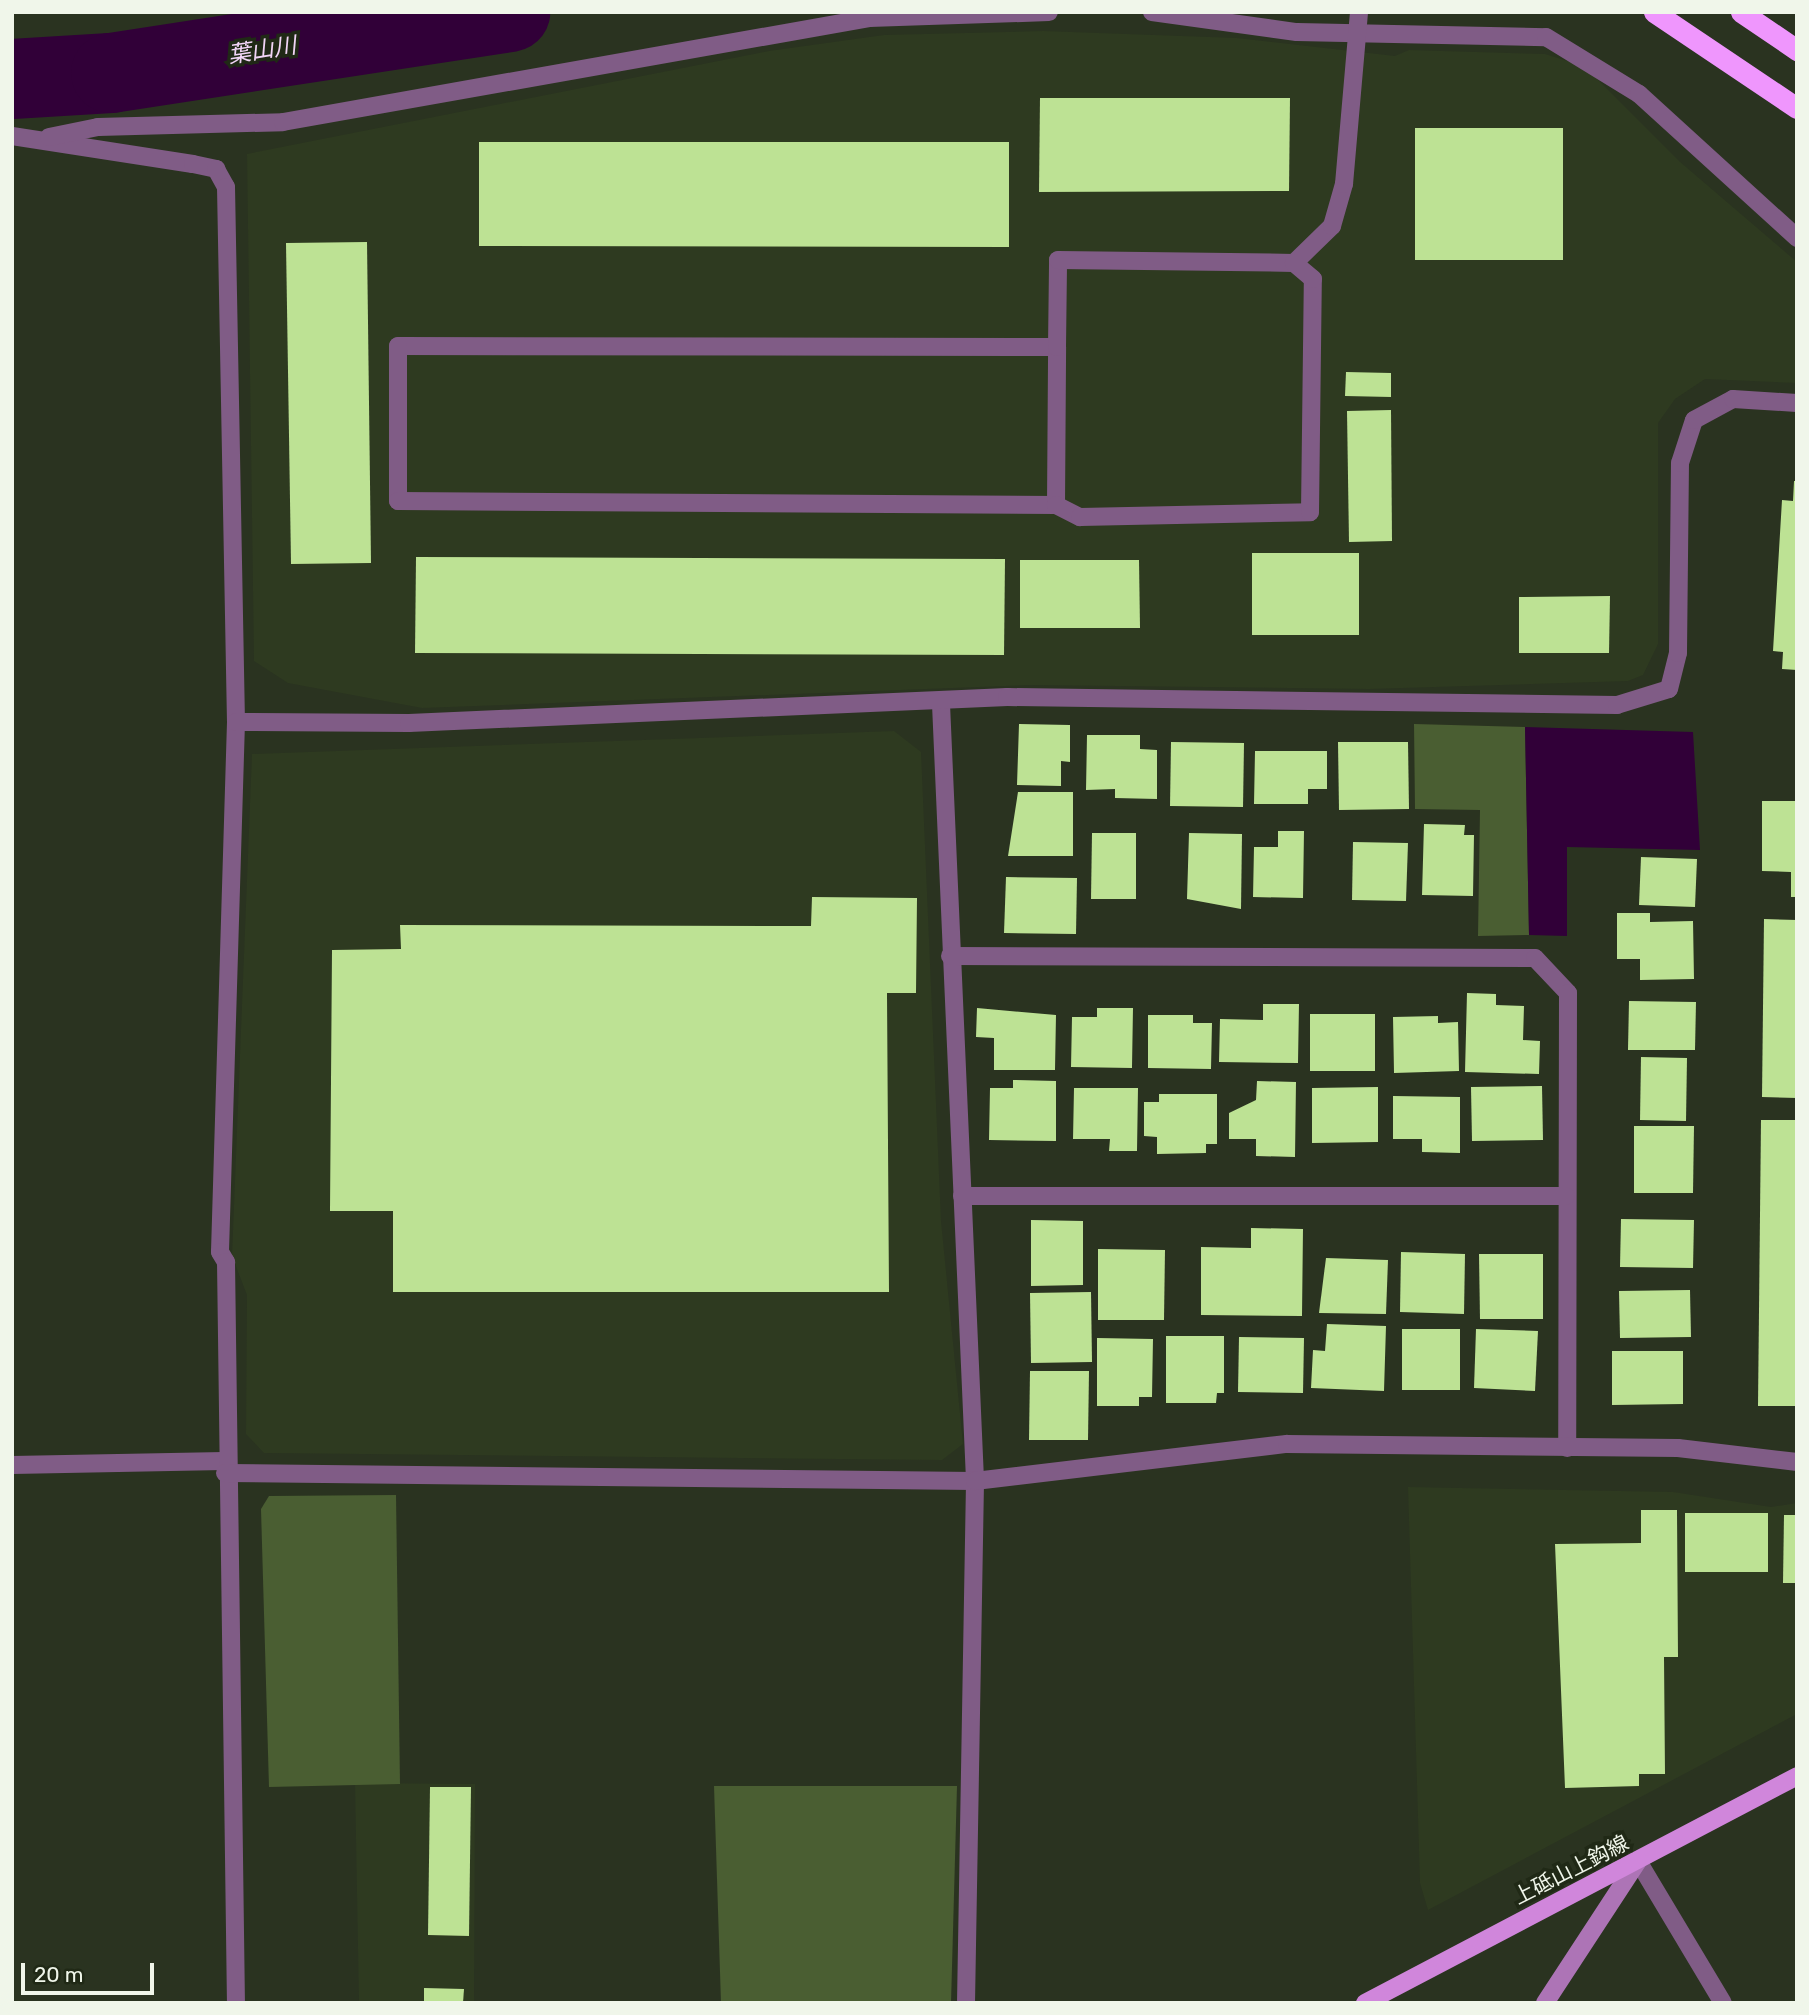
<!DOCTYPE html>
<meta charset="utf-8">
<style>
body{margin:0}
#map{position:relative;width:1809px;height:2015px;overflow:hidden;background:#2a3320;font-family:Rubik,"Noto Sans JP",sans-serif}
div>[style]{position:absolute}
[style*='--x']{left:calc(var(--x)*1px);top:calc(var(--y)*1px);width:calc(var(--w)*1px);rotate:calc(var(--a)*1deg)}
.built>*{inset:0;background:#2e3a20}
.green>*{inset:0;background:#4a5e32}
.water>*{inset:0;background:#310038}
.river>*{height:80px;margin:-40px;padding:0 40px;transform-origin:40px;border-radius:40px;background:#310038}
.building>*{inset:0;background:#bde294}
.service>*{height:18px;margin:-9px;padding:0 9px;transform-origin:9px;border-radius:9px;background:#805c86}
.minor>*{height:18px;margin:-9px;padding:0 9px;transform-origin:9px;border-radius:9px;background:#805c86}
.tertiary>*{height:18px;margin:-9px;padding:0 9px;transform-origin:9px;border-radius:9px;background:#805c86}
.secondary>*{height:18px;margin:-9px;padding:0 9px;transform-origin:9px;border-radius:9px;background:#ad74b6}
.primary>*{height:18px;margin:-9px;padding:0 9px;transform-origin:9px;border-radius:9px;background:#d086db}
.motorway>*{height:21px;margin:-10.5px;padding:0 10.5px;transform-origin:10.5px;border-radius:10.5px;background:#ef96fd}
span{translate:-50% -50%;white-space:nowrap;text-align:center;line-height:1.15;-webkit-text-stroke:7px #202916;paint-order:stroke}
.street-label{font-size:21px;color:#f0f6ea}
.water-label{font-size:23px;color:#f2d5f7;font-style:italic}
.frame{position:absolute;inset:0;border:14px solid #f0f6ea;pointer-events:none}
.scale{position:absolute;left:21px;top:1963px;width:133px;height:32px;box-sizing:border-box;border:4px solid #f0f6ea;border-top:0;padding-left:9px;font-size:21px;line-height:24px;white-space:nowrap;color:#f0f6ea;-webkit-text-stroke:5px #202916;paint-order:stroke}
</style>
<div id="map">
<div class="built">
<i style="clip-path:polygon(1043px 31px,1237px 38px,1395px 56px,1409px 50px,1545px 54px,1584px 66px,1679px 161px,1797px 262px,1797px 383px,1705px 379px,1675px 399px,1658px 423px,1658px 644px,1643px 675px,1628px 681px,1369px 689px,1030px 685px,422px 708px,288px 683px,254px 661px,247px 154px,769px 51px,884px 35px)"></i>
<i style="clip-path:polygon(894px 731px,921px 752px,941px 1221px,963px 1444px,942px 1460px,264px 1453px,246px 1434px,247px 1295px,232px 1256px,252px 754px)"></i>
<i style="clip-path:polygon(1408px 1487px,1673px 1492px,1771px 1507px,1797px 1503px,1797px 1714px,1428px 1910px,1420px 1883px)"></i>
<i style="clip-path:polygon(355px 1783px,475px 1784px,474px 2003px,359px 2003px)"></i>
</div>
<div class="green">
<i style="clip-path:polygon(1414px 724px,1525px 727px,1529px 935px,1478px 936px,1480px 810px,1415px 809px)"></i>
<i style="clip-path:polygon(396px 1495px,400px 1784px,269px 1787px,261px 1509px,269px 1496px)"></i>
<i style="clip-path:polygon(957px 1786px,951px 2003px,721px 2003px,714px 1786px)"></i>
</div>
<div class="water">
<i style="clip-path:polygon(1525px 727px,1693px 732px,1700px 850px,1567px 847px,1567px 936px,1529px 935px)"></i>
</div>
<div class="river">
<i style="--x:12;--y:79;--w:99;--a:-3.5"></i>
<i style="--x:111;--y:73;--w:404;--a:-8.7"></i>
</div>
<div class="building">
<i style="clip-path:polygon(1040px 98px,1290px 98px,1289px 191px,1039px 192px)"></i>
<i style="clip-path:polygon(1415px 128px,1563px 128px,1563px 260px,1415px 260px)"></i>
<i style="clip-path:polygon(479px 142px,1009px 142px,1009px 247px,479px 246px)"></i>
<i style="clip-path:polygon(367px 242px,371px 563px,291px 564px,286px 243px)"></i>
<i style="clip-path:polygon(1346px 372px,1391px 373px,1391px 397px,1345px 396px)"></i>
<i style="clip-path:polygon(1391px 410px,1392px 541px,1349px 542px,1347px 411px)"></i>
<i style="clip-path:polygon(1794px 481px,1797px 481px,1797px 670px,1782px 669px,1783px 652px,1773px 651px,1782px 500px,1793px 501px)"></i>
<i style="clip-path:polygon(1252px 553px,1359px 553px,1359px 635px,1252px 635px)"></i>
<i style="clip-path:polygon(416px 557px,1005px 559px,1004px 655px,415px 653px)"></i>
<i style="clip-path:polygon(1020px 560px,1139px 560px,1140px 628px,1020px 628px)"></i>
<i style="clip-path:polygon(1610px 596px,1609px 653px,1519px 653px,1519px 597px)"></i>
<i style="clip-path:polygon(1019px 724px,1070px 725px,1070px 762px,1061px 761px,1061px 786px,1017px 785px)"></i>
<i style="clip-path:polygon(1087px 735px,1140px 735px,1140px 749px,1157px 750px,1157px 799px,1115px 798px,1115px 789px,1086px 790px)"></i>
<i style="clip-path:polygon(1171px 742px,1244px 743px,1243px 807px,1170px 806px)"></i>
<i style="clip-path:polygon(1338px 742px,1408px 742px,1409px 809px,1339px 810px)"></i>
<i style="clip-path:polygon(1255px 751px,1327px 751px,1327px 789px,1308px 789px,1308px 804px,1254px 804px)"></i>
<i style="clip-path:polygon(1018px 792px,1073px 792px,1073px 856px,1008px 856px)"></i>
<i style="clip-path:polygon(1762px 801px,1797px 801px,1797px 897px,1791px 897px,1791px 872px,1762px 871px)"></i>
<i style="clip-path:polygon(1424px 824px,1465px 825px,1464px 835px,1474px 835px,1473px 896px,1422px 895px)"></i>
<i style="clip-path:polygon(1278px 831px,1304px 831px,1303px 898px,1253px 897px,1254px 847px,1278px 847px)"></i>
<i style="clip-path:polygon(1092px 833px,1136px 833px,1136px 899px,1091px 899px)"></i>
<i style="clip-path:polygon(1189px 833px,1242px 834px,1241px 909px,1187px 899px)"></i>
<i style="clip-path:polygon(1353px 842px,1408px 843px,1406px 901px,1352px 900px)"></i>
<i style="clip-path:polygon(1641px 857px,1697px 859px,1695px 907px,1639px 905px)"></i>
<i style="clip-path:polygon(1006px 877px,1077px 878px,1076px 934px,1004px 933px)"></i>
<i style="clip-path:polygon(812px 897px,917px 898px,916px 993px,887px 993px,889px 1292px,393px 1292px,393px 1211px,330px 1211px,332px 950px,401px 949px,400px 925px,811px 926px)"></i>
<i style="clip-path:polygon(1617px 913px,1650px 913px,1650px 922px,1693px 921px,1694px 979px,1640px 980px,1640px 959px,1617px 959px)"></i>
<i style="clip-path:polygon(1764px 919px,1797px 920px,1797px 1098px,1762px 1097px)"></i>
<i style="clip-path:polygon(1467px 993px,1496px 994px,1496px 1005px,1524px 1006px,1523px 1040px,1540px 1041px,1539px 1074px,1465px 1072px)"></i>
<i style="clip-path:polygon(1629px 1001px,1696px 1002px,1695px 1050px,1628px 1050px)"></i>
<i style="clip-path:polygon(1263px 1004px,1299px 1004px,1298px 1063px,1219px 1062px,1220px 1019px,1263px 1020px)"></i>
<i style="clip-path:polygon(977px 1008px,1056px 1015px,1055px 1070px,994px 1070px,994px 1038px,976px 1037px)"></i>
<i style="clip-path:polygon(1097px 1008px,1133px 1008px,1132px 1068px,1071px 1067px,1072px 1017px,1097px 1017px)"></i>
<i style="clip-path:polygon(1310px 1014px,1375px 1014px,1375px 1071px,1310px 1071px)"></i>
<i style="clip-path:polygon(1148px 1015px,1193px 1015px,1193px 1023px,1212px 1023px,1211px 1069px,1148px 1068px)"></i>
<i style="clip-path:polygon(1438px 1016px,1438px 1023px,1458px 1022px,1459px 1071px,1394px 1073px,1393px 1017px)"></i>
<i style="clip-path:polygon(1641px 1057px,1687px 1058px,1686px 1121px,1640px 1120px)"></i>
<i style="clip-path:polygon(1013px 1080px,1056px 1081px,1056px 1141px,989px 1140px,990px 1088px,1013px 1088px)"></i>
<i style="clip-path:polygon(1257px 1081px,1296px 1082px,1295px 1157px,1256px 1156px,1256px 1139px,1229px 1139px,1229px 1113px,1256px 1100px)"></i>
<i style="clip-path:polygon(1542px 1086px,1543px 1140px,1472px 1141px,1471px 1087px)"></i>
<i style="clip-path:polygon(1378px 1087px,1378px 1142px,1312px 1143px,1312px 1088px)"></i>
<i style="clip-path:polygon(1074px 1088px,1138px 1088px,1137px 1151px,1109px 1151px,1110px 1139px,1073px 1139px)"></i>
<i style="clip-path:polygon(1159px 1094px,1217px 1094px,1217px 1144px,1206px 1144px,1206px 1153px,1157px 1154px,1157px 1137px,1144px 1136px,1144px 1102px,1159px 1102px)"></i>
<i style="clip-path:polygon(1393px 1096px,1460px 1097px,1460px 1153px,1422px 1152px,1422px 1139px,1393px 1139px)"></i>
<i style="clip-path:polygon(1761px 1120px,1797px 1120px,1797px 1406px,1758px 1406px)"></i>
<i style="clip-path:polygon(1634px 1126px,1694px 1126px,1693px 1193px,1634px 1193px)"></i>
<i style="clip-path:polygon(1621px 1219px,1694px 1220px,1693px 1268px,1620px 1267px)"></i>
<i style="clip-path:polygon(1031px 1220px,1083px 1221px,1083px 1285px,1031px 1286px)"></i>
<i style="clip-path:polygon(1251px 1228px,1303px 1229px,1302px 1316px,1201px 1315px,1201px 1247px,1251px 1248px)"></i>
<i style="clip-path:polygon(1098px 1249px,1165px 1250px,1164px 1320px,1098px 1320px)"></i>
<i style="clip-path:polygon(1401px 1252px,1465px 1254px,1464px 1314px,1400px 1312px)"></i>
<i style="clip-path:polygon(1479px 1254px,1543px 1254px,1543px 1319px,1480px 1319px)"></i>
<i style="clip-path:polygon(1326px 1258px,1388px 1260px,1386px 1314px,1319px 1313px)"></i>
<i style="clip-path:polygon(1690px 1290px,1691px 1337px,1620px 1338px,1619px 1291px)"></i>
<i style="clip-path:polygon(1091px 1292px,1092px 1362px,1031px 1363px,1030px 1293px)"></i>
<i style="clip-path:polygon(1327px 1324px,1386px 1326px,1384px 1391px,1311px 1388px,1313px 1350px,1325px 1351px)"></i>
<i style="clip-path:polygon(1402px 1329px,1460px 1329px,1460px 1390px,1402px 1390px)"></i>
<i style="clip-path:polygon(1476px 1329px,1538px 1331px,1535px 1391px,1474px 1388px)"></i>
<i style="clip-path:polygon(1166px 1336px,1224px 1336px,1224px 1393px,1217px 1393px,1216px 1403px,1166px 1403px)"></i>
<i style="clip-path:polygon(1239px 1337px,1304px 1338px,1303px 1393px,1238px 1392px)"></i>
<i style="clip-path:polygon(1097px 1338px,1153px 1339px,1152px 1397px,1139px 1397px,1139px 1406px,1097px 1406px)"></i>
<i style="clip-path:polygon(1612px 1351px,1683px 1351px,1683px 1404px,1612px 1405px)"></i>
<i style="clip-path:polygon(1030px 1371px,1089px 1371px,1088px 1440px,1029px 1440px)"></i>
<i style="clip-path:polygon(1641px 1510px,1677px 1510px,1678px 1657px,1664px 1657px,1665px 1774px,1639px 1774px,1639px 1786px,1565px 1788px,1555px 1544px,1641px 1543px)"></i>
<i style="clip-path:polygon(1685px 1513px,1768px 1513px,1768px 1572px,1685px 1572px)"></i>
<i style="clip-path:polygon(1784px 1515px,1797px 1515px,1797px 1583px,1783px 1583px)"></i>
<i style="clip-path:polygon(430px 1787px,471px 1787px,469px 1936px,428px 1935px)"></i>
<i style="clip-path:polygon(424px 1988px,464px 1989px,463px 2003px,424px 2003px)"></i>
</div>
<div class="service">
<i style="--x:1152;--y:12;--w:146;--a:7.9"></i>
<i style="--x:1297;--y:32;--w:249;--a:1.2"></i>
<i style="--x:1546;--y:37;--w:109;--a:31.5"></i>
<i style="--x:1639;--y:94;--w:214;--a:42.3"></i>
<i style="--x:12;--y:136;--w:183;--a:8.8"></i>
<i style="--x:193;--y:164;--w:24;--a:12"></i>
<i style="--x:216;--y:169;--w:21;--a:61"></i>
<i style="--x:226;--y:187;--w:535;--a:88.93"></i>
<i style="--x:236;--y:722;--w:530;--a:91.73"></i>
<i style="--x:220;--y:1252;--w:12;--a:59"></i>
<i style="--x:49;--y:137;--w:50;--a:-11.5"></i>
<i style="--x:98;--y:127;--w:185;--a:-1.5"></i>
<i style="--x:283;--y:122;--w:595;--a:-10.06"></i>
<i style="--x:869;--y:18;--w:180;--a:-1.9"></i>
<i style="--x:1057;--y:347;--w:659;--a:-179.91"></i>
<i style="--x:398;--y:346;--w:155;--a:90"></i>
<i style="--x:398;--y:501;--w:658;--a:0.35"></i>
<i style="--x:1056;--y:505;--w:158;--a:-89.6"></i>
<i style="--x:1057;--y:347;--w:87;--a:-89.3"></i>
<i style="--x:1058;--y:260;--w:236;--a:0.7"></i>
<i style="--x:1294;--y:263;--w:53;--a:-44.2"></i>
<i style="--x:1332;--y:226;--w:44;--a:-74.1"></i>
<i style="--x:1344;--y:184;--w:173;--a:-85"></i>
<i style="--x:1056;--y:505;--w:27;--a:27"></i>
<i style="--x:1080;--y:517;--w:230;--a:-1.2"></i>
<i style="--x:1310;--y:512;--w:233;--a:-89.3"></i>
<i style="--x:1313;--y:279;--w:25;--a:-140"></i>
<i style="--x:1678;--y:1448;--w:120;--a:6.7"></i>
<i style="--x:12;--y:1465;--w:212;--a:-1.1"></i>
<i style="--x:966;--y:2003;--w:522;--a:-89.01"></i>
</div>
<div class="minor">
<i style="--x:941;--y:704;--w:778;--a:87.49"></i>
<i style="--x:236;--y:722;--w:173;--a:0.3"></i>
<i style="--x:409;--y:723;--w:599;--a:-2.49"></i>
<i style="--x:1007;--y:697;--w:610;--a:0.75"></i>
<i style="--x:1617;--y:705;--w:54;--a:-17.1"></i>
<i style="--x:1669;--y:689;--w:37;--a:-76"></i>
<i style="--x:1678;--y:653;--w:190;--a:-89.4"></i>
<i style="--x:1680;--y:463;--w:45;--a:-72"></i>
<i style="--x:1694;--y:420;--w:44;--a:-28.3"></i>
<i style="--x:1733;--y:399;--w:64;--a:3.6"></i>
<i style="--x:950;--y:956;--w:585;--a:0.2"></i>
<i style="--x:1535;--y:958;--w:48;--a:46.7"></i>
<i style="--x:1568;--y:993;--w:455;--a:90.1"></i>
<i style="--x:962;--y:1196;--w:604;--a:0"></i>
<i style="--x:226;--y:1262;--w:741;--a:89.23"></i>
<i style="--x:225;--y:1473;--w:750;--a:0.61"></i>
<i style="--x:975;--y:1481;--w:314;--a:-6.8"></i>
<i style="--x:1287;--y:1444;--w:391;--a:0.6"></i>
</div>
<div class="tertiary">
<i style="--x:1638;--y:1861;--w:165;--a:59.1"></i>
</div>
<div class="secondary">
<i style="--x:1545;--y:2003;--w:170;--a:-56.8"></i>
</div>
<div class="primary">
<i style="--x:1365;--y:2003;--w:488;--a:-27.7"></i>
</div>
<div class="motorway">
<i style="--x:1654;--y:12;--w:172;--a:33.9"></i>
<i style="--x:1741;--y:12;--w:68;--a:34.2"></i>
</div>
<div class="street-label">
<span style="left:1571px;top:1870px;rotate:-27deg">上砥山上鈎線</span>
</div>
<div class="water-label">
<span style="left:262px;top:50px;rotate:-9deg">葉山川</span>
</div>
<div class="frame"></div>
<div class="scale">20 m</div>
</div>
